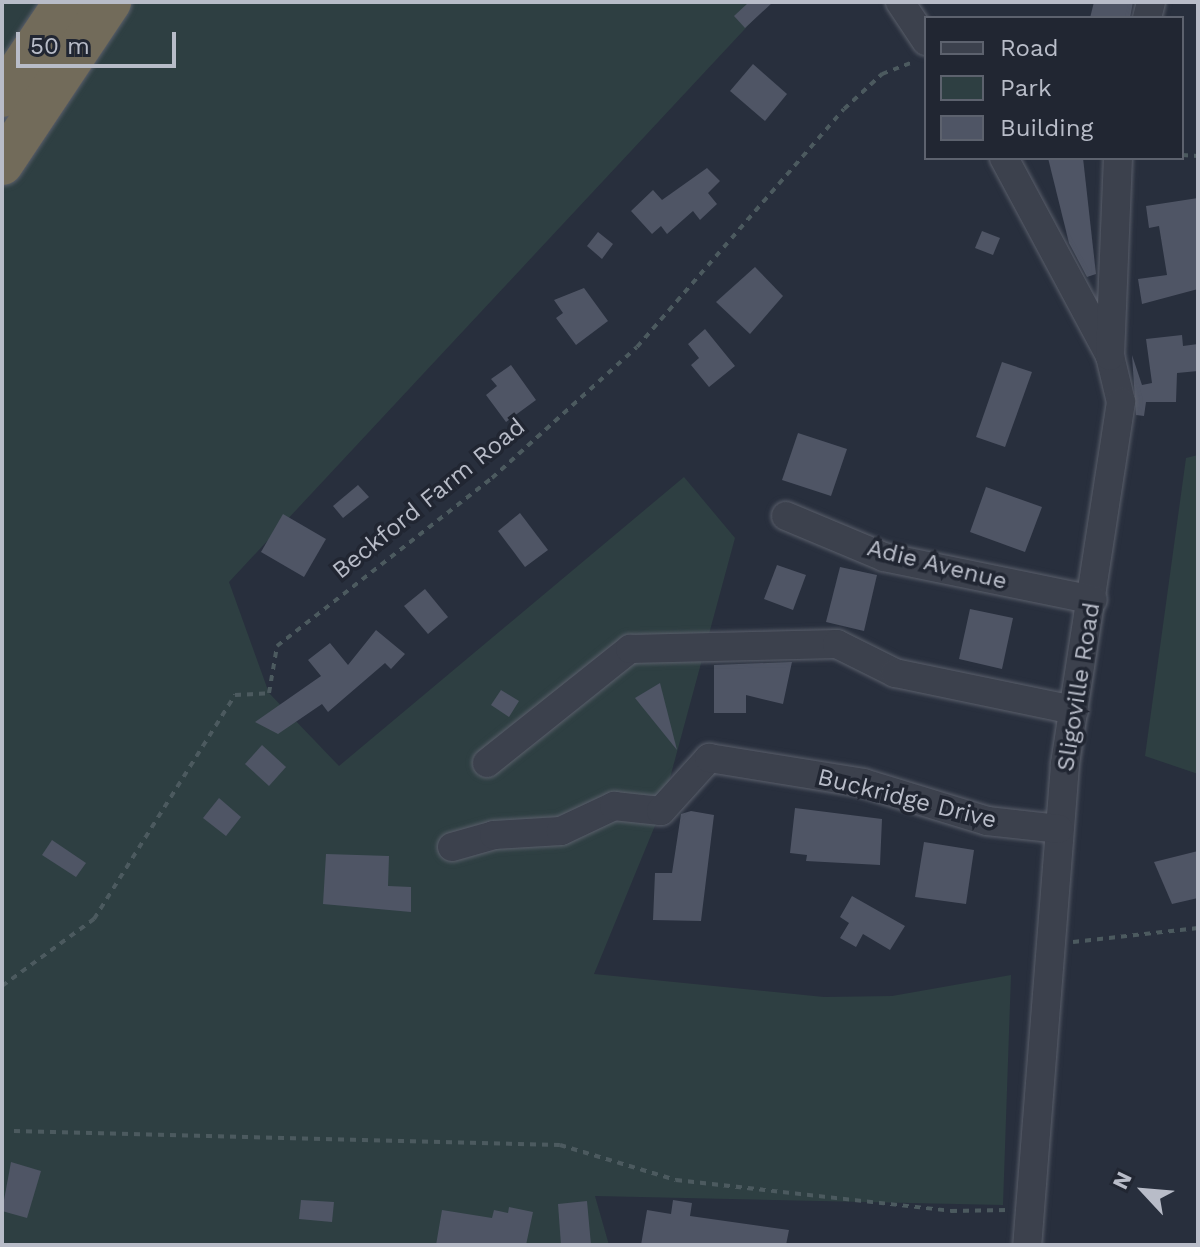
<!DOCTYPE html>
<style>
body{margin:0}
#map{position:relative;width:1200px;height:1247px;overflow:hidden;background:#282f3d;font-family:"Work Sans",sans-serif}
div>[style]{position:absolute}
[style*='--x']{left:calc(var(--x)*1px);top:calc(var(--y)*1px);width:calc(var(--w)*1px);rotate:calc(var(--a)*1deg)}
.green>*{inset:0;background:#2e3f42}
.building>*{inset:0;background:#4f5565}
.path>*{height:4px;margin-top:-2px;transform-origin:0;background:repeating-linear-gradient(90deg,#4c5a5f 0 6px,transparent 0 12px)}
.roads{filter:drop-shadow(0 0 2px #5a5f6b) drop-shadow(0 0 2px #5a5f6b)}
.minor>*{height:28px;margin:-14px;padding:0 14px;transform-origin:14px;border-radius:14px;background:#3c414d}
.highway>*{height:42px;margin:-21px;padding:0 21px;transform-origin:21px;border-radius:21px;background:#726b5a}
span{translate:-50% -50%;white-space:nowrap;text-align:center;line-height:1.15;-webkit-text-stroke:7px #212632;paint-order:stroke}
.street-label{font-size:24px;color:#b8bcc8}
.frame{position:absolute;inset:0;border:4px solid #b8bcc8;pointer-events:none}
.legend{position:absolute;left:924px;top:16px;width:260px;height:144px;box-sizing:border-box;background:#212632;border:2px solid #5d626e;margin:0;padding:10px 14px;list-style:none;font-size:24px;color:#b8bcc8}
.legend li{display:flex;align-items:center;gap:16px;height:40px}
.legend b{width:40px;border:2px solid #5d626e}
.north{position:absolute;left:1104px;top:1151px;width:80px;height:80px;-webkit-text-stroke:6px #212632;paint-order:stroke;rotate:296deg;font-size:22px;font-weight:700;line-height:32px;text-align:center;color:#b8bcc8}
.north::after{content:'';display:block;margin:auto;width:28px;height:36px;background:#b8bcc8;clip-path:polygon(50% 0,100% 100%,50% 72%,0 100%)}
.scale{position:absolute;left:16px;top:32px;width:160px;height:36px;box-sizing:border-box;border:4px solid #b8bcc8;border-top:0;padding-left:10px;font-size:24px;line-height:28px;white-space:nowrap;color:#b8bcc8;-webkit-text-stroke:6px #212632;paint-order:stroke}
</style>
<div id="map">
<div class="green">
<i style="clip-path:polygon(2px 2px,770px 2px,229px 582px,269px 693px,339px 766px,684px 477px,735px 538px,661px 811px,594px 974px,824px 997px,892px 996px,1011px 975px,1003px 1205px,595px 1196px,609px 1245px,2px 1245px)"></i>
<i style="clip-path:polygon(1198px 455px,1198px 774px,1145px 756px,1186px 458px)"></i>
</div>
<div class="building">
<i style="clip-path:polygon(749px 2px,773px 2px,745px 28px,734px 16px)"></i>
<i style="clip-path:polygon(1094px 2px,1133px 2px,1130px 18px,1090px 18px)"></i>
<i style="clip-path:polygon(753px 64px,787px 94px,765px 121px,730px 91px)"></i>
<i style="clip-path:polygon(1048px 158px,1083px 158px,1096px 274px,1087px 277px,1069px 243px)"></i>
<i style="clip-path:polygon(707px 168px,720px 181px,708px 193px,717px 204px,700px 220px,693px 211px,667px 234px,661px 226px,652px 234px,631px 211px,653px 190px,662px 200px)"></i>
<i style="clip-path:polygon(1198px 198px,1198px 289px,1142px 304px,1138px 279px,1167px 275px,1159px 226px,1149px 228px,1146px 206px)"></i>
<i style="clip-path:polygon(982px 231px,1000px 238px,993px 255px,975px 248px)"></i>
<i style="clip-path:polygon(598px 232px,613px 244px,602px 259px,587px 246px)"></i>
<i style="clip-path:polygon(755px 267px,783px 296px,750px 334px,716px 302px)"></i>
<i style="clip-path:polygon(584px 288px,608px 321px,576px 345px,556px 318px,563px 313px,554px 300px)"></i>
<i style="clip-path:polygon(705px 329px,735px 366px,709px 387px,691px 365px,699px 358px,688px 344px)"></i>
<i style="clip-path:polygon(1182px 335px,1183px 346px,1198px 344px,1198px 371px,1177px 373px,1176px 402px,1146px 402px,1144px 416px,1136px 415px,1132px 355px,1142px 385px,1152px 383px,1146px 339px)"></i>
<i style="clip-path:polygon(1002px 362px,1032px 372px,1005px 447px,976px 437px)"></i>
<i style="clip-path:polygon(511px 365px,536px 400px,506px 422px,486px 395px,497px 386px,491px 379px)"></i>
<i style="clip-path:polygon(798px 433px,847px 449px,831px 496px,782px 480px)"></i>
<i style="clip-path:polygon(358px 485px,369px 497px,343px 518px,333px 506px)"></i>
<i style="clip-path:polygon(986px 487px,1042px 507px,1025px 552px,970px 532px)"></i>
<i style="clip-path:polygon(520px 513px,548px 550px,525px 567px,498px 531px)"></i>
<i style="clip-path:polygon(283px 514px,326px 539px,304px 577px,261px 552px)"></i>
<i style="clip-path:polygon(777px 565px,806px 575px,793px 610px,764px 599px)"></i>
<i style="clip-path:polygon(840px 567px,877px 575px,864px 631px,826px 622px)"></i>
<i style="clip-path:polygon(425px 589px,448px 617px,428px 634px,404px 606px)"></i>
<i style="clip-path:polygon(970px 609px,1013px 618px,1002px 669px,959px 659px)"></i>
<i style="clip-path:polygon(376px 630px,405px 654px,391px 669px,385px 663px,328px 712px,322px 704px,278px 734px,255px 722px,321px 676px,308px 660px,330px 643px,348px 665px)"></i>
<i style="clip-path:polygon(792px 662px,783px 704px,746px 695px,746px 713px,714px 713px,714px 665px)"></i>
<i style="clip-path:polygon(660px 683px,677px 750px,635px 698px)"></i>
<i style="clip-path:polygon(501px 690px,519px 701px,509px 717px,491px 705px)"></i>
<i style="clip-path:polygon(262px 745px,286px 767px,269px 786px,245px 764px)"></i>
<i style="clip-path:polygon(219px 798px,241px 817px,226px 836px,203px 818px)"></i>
<i style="clip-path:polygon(795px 808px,882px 819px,880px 865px,806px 861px,807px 855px,790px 853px)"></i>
<i style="clip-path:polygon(691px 811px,714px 815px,701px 921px,653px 920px,655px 873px,672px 873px,681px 814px)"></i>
<i style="clip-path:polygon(52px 840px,86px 863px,76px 877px,42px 855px)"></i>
<i style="clip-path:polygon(924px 842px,974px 850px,966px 904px,915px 897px)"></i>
<i style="clip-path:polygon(1198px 851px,1198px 898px,1172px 904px,1154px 862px)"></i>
<i style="clip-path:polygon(326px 854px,389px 856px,388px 886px,411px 887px,411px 912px,323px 904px)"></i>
<i style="clip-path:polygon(852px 896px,905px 926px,890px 950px,863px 934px,856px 947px,840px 938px,849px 923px,840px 917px)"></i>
<i style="clip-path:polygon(11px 1162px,41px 1171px,27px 1218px,2px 1211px)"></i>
<i style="clip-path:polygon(301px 1200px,334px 1202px,332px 1222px,299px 1219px)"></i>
<i style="clip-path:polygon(673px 1200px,692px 1203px,690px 1216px,789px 1230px,786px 1245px,641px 1245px,647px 1210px,671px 1214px)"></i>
<i style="clip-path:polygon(587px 1201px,591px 1245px,561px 1245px,558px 1204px)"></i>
<i style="clip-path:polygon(509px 1207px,533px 1212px,526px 1245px,436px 1245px,442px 1210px,492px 1218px,494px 1210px,508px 1213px)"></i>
</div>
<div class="path">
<i style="--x:1182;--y:155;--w:16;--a:4"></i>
<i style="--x:1073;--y:942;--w:126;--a:-6.4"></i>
<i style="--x:2;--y:986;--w:114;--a:-36.1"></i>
<i style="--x:94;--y:919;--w:265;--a:-57.8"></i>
<i style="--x:235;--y:695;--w:34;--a:-3"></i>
<i style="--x:269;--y:693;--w:48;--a:-80.3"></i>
<i style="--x:277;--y:646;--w:273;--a:-38"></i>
<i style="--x:492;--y:478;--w:195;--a:-42.1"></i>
<i style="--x:637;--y:347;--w:315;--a:-49"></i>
<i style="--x:844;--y:109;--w:52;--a:-42.6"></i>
<i style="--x:882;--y:74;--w:33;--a:-21"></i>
<i style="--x:14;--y:1131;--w:546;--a:1.47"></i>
<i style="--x:560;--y:1145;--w:121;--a:16.8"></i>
<i style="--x:676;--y:1180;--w:277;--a:6.4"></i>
<i style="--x:951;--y:1211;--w:56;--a:-1"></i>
</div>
<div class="roads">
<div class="minor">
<i style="--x:900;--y:2;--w:47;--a:56.3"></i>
<i style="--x:1147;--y:18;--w:16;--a:-76"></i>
<i style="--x:1004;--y:158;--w:225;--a:61.8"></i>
<i style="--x:1110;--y:356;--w:47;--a:76.6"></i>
<i style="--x:1121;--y:402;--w:367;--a:98.8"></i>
<i style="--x:1065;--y:765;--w:482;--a:94.5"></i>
<i style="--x:1110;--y:356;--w:198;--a:-87.7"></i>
<i style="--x:786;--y:516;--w:106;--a:22.7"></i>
<i style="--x:884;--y:557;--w:213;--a:11.6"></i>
<i style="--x:487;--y:763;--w:183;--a:-38.6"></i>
<i style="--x:630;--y:649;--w:207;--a:-1.4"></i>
<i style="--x:837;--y:644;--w:65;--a:26.6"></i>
<i style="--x:895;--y:673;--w:183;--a:11.7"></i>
<i style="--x:452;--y:847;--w:44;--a:-15.9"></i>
<i style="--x:494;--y:835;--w:67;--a:-3.4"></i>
<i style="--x:561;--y:831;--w:59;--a:-25.3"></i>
<i style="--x:614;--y:806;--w:47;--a:6.1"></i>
<i style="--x:661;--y:811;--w:72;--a:-47.8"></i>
<i style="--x:709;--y:758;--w:156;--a:9.2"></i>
<i style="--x:863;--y:783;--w:130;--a:17"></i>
<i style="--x:987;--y:821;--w:72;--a:6.3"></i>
</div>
<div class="highway">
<i style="--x:2;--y:96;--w:113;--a:-56.2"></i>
<i style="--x:2;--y:164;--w:195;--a:-56.3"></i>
</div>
</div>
<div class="street-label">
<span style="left:429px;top:499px;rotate:-39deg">Beckford Farm Road</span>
<span style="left:937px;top:565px;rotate:14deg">Adie Avenue</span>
<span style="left:1079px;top:687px;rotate:-81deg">Sligoville Road</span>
<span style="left:907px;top:799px;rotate:14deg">Buckridge Drive</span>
</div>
<div class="frame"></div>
<ul class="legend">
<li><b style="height:10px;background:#3c414d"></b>Road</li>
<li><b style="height:22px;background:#2e3f42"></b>Park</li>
<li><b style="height:22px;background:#4f5565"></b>Building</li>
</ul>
<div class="north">N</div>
<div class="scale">50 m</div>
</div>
